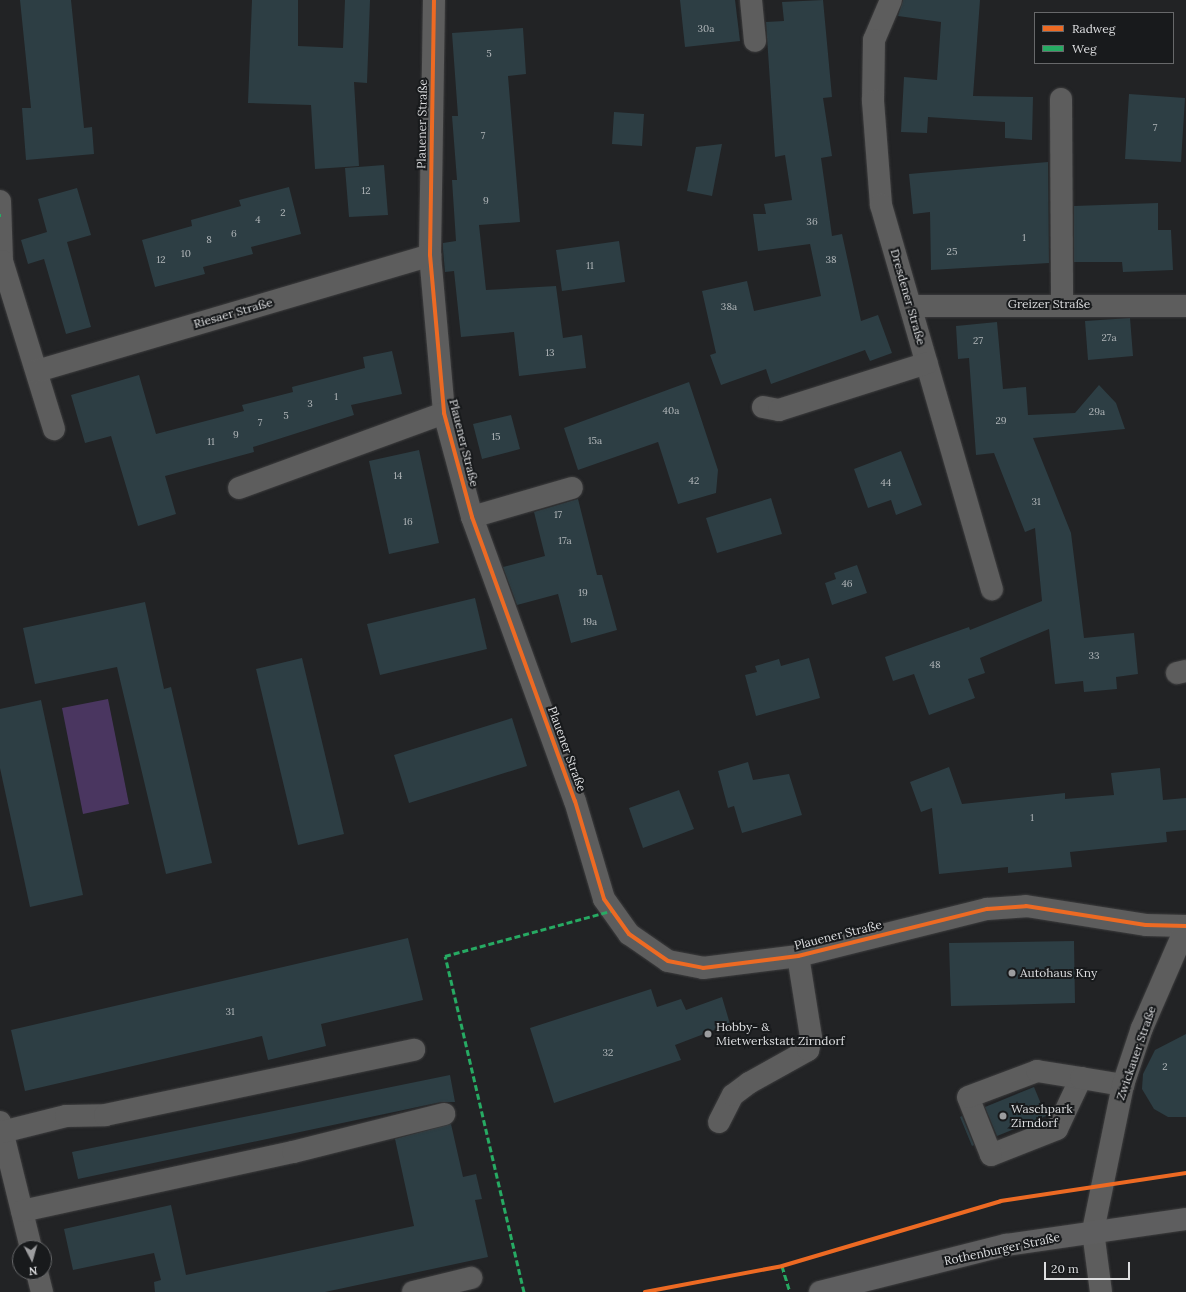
<!DOCTYPE html>
<meta charset="utf-8">
<style>
body{margin:0}
#map{position:relative;width:1186px;height:1292px;overflow:hidden;background:#222325;font-family:Lora,serif}
div>[style]{position:absolute}
[style*='--x']{left:calc(var(--x)*1px);top:calc(var(--y)*1px);width:calc(var(--w)*1px);rotate:calc(var(--a)*1deg)}
.green>*{inset:0;background:#4a3660}
.building>*{inset:0;background:#2d3e44}
.roads{filter:drop-shadow(0 0 1px #3d3d3e) drop-shadow(0 0 1px #3d3d3e)}
.minor>*{height:22px;margin:-11px;padding:0 11px;transform-origin:11px;border-radius:11px;background:#5d5d5d}
.major>*{height:22px;margin:-11px;padding:0 11px;transform-origin:11px;border-radius:11px;background:#5e5e5f}
.quiet>*{height:3px;margin-top:-1.5px;transform-origin:0;background:repeating-linear-gradient(90deg,#26ab63 0 6px,transparent 0 9px)}
.cycleway>*{height:4px;margin:-2px;padding:0 2px;transform-origin:2px;border-radius:2px;background:#ed6a23}
.dots>*{width:11px;height:11px;translate:-50% -50%;box-sizing:border-box;border:2px solid #181a1c;border-radius:50%}
span{translate:-50% -50%;white-space:nowrap;text-align:center;line-height:1.15;-webkit-text-stroke:4px #181a1c;paint-order:stroke}
.number-label{font-size:10px;color:#b1b6b9}
.number-label span{-webkit-text-stroke-width:0}
.street-label{font-size:12px;color:#dddee0}
.poi-label{font-size:12px;color:#dddee0}
.left{translate:0 -50%;text-align:left}
.legend{position:absolute;left:1034px;top:12px;width:140px;height:52px;box-sizing:border-box;background:#181a1c;border:1px solid #67686a;margin:0;padding:5px 7px;list-style:none;font-size:12px;color:#dddee0}
.legend li{display:flex;align-items:center;gap:8px;height:20px}
.legend b{width:20px;border:1px solid #67686a}
.north{position:absolute;left:12px;top:1240px;width:40px;height:40px;box-sizing:border-box;background:#181a1c;border:1px solid #67686a;border-radius:50%;rotate:174deg;font-size:11px;font-weight:700;line-height:16px;text-align:center;color:#dddee0}
.north::after{content:'';display:block;margin:auto;width:14px;height:18px;background:#9c9d9f;clip-path:polygon(50% 0,100% 100%,50% 72%,0 100%)}
.scale{position:absolute;left:1044px;top:1262px;width:86px;height:18px;box-sizing:border-box;border:2px solid #dddee0;border-top:0;padding-left:5px;font-size:12px;line-height:14px;white-space:nowrap;color:#dddee0;-webkit-text-stroke:3px #181a1c;paint-order:stroke}
</style>
<div id="map">
<div class="green">
<i style="clip-path:polygon(108px 699px,129px 804px,83px 814px,62px 708px)"></i>
</div>
<div class="building">
<i style="clip-path:polygon(20px 0,71px 0,84px 128px,92px 127px,94px 154px,26px 160px,22px 108px,31px 108px)"></i>
<i style="clip-path:polygon(252px 0,298px 0,298px 46px,343px 48px,345px 0,370px 0,367px 83px,354px 82px,359px 166px,315px 169px,311px 105px,248px 103px)"></i>
<i style="clip-path:polygon(680px 0,735px 0,740px 41px,685px 47px)"></i>
<i style="clip-path:polygon(823px 0,832px 97px,823px 98px,832px 156px,821px 158px,832px 236px,842px 234px,861px 321px,878px 315px,892px 353px,870px 361px,865px 350px,771px 384px,766px 369px,721px 385px,710px 355px,716px 353px,702px 291px,747px 281px,754px 311px,821px 296px,810px 244px,758px 251px,753px 214px,766px 214px,764px 204px,792px 200px,785px 155px,775px 157px,766px 22px,784px 21px,782px 2px)"></i>
<i style="clip-path:polygon(903px 0,980px 0,973px 96px,1033px 97px,1032px 140px,1005px 138px,1005px 122px,928px 117px,927px 133px,901px 132px,904px 77px,937px 80px,941px 22px,898px 16px)"></i>
<i style="clip-path:polygon(523px 28px,526px 74px,508px 76px,520px 222px,479px 225px,486px 290px,556px 286px,563px 338px,582px 335px,586px 368px,519px 376px,514px 332px,461px 337px,454px 271px,445px 272px,443px 249px,443px 243px,456px 241px,452px 180px,457px 180px,452px 116px,458px 116px,452px 33px)"></i>
<i style="clip-path:polygon(1129px 94px,1185px 98px,1181px 162px,1125px 159px)"></i>
<i style="clip-path:polygon(614px 112px,644px 114px,642px 146px,612px 144px)"></i>
<i style="clip-path:polygon(722px 144px,712px 196px,687px 191px,696px 147px)"></i>
<i style="clip-path:polygon(1048px 162px,1049px 263px,931px 270px,930px 212px,913px 214px,909px 174px)"></i>
<i style="clip-path:polygon(384px 165px,388px 215px,349px 217px,345px 168px)"></i>
<i style="clip-path:polygon(289px 187px,301px 234px,251px 247px,253px 254px,203px 267px,205px 274px,155px 287px,142px 240px,192px 226px,191px 220px,241px 206px,239px 200px)"></i>
<i style="clip-path:polygon(77px 188px,91px 235px,67px 242px,91px 327px,66px 334px,44px 259px,28px 264px,21px 240px,47px 232px,38px 199px)"></i>
<i style="clip-path:polygon(1158px 203px,1158px 230px,1171px 230px,1173px 270px,1123px 272px,1122px 262px,1074px 262px,1074px 206px)"></i>
<i style="clip-path:polygon(619px 241px,625px 282px,562px 291px,556px 250px)"></i>
<i style="clip-path:polygon(1130px 318px,1133px 356px,1088px 360px,1085px 321px)"></i>
<i style="clip-path:polygon(997px 322px,1003px 389px,1026px 387px,1028px 415px,1075px 413px,1099px 385px,1116px 403px,1125px 429px,1033px 438px,1071px 533px,1084px 638px,1134px 633px,1138px 674px,1116px 677px,1117px 689px,1084px 692px,1083px 681px,1055px 684px,1049px 629px,980px 658px,985px 673px,968px 679px,975px 698px,929px 715px,914px 674px,893px 681px,885px 657px,969px 627px,970px 630px,1042px 601px,1035px 528px,1025px 532px,994px 453px,976px 455px,969px 358px,958px 359px,956px 326px)"></i>
<i style="clip-path:polygon(392px 351px,402px 394px,351px 405px,354px 415px,253px 447px,254px 452px,165px 476px,176px 514px,138px 526px,111px 436px,85px 443px,71px 395px,139px 375px,156px 434px,244px 411px,242px 405px,293px 392px,292px 387px,365px 368px,363px 357px)"></i>
<i style="clip-path:polygon(689px 382px,718px 470px,716px 493px,678px 504px,658px 442px,578px 470px,564px 428px)"></i>
<i style="clip-path:polygon(511px 415px,520px 449px,482px 459px,473px 424px)"></i>
<i style="clip-path:polygon(419px 450px,439px 543px,389px 554px,369px 461px)"></i>
<i style="clip-path:polygon(901px 451px,922px 505px,896px 515px,891px 500px,868px 508px,854px 469px)"></i>
<i style="clip-path:polygon(771px 498px,782px 534px,717px 553px,706px 518px)"></i>
<i style="clip-path:polygon(578px 499px,597px 575px,602px 575px,617px 630px,571px 643px,558px 594px,517px 605px,503px 567px,545px 556px,534px 512px)"></i>
<i style="clip-path:polygon(857px 565px,867px 593px,832px 605px,825px 583px,836px 579px,834px 573px)"></i>
<i style="clip-path:polygon(475px 598px,487px 649px,380px 675px,367px 624px)"></i>
<i style="clip-path:polygon(145px 602px,164px 689px,171px 687px,212px 863px,166px 874px,117px 667px,35px 684px,23px 628px)"></i>
<i style="clip-path:polygon(302px 658px,344px 834px,298px 845px,256px 669px)"></i>
<i style="clip-path:polygon(809px 658px,820px 698px,756px 716px,745px 675px,757px 672px,755px 666px,779px 659px,781px 666px)"></i>
<i style="clip-path:polygon(41px 700px,83px 895px,30px 907px,0 768px,0 709px)"></i>
<i style="clip-path:polygon(512px 718px,527px 766px,409px 803px,394px 755px)"></i>
<i style="clip-path:polygon(748px 762px,753px 780px,789px 774px,802px 815px,742px 833px,734px 806px,728px 808px,718px 771px)"></i>
<i style="clip-path:polygon(949px 767px,962px 804px,1065px 793px,1065px 799px,1114px 795px,1111px 773px,1160px 768px,1163px 800px,1186px 798px,1186px 830px,1166px 832px,1167px 842px,1070px 852px,1072px 867px,1008px 873px,1008px 867px,939px 874px,932px 808px,921px 812px,910px 782px)"></i>
<i style="clip-path:polygon(679px 790px,694px 829px,643px 848px,629px 808px)"></i>
<i style="clip-path:polygon(408px 938px,423px 1000px,321px 1024px,326px 1046px,268px 1060px,262px 1036px,25px 1091px,11px 1030px)"></i>
<i style="clip-path:polygon(1074px 941px,1075px 1003px,951px 1006px,949px 943px)"></i>
<i style="clip-path:polygon(651px 989px,657px 1007px,681px 999px,686px 1010px,722px 997px,730px 1024px,675px 1045px,681px 1060px,554px 1103px,530px 1028px)"></i>
<i style="clip-path:polygon(1186px 1034px,1186px 1117px,1168px 1117px,1154px 1109px,1142px 1089px,1143px 1074px,1155px 1050px)"></i>
<i style="clip-path:polygon(450px 1075px,455px 1102px,441px 1102px,78px 1179px,72px 1152px)"></i>
<i style="clip-path:polygon(1034px 1087px,1046px 1116px,997px 1136px,985px 1107px)"></i>
<i style="clip-path:polygon(962px 1116px,974px 1145px,972px 1146px,960px 1117px)"></i>
<i style="clip-path:polygon(451px 1124px,463px 1177px,476px 1174px,482px 1199px,475px 1200px,488px 1257px,325px 1292px,155px 1292px,154px 1282px,161px 1280px,154px 1253px,73px 1270px,64px 1229px,171px 1205px,186px 1275px,414px 1226px,395px 1139px)"></i>
</div>
<div class="roads">
<div class="minor">
<i style="--x:434;--y:0;--w:255;--a:90.9"></i>
<i style="--x:430;--y:255;--w:159;--a:84.9"></i>
<i style="--x:444;--y:413;--w:108;--a:74.9"></i>
<i style="--x:472;--y:517;--w:302;--a:70.1"></i>
<i style="--x:575;--y:801;--w:102;--a:73.5"></i>
<i style="--x:604;--y:899;--w:43;--a:54.5"></i>
<i style="--x:629;--y:934;--w:47;--a:34.7"></i>
<i style="--x:668;--y:961;--w:36;--a:11"></i>
<i style="--x:703;--y:968;--w:96;--a:-7.2"></i>
<i style="--x:798;--y:956;--w:195;--a:-14"></i>
<i style="--x:987;--y:909;--w:39;--a:-4"></i>
<i style="--x:1026;--y:906;--w:121;--a:9"></i>
<i style="--x:1146;--y:925;--w:40;--a:1.4"></i>
<i style="--x:751;--y:0;--w:41;--a:84.4"></i>
<i style="--x:891;--y:0;--w:43;--a:113"></i>
<i style="--x:874;--y:40;--w:61;--a:90.9"></i>
<i style="--x:873;--y:101;--w:104;--a:85.6"></i>
<i style="--x:881;--y:205;--w:400;--a:73.9"></i>
<i style="--x:1061;--y:99;--w:205;--a:89.7"></i>
<i style="--x:0;--y:201;--w:60;--a:88.1"></i>
<i style="--x:2;--y:261;--w:176;--a:72.8"></i>
<i style="--x:911;--y:306;--w:275;--a:0"></i>
<i style="--x:37;--y:371;--w:410;--a:-16.4"></i>
<i style="--x:763;--y:407;--w:16;--a:11"></i>
<i style="--x:779;--y:410;--w:155;--a:-17.6"></i>
<i style="--x:239;--y:488;--w:218;--a:-20.1"></i>
<i style="--x:472;--y:517;--w:104;--a:-16.2"></i>
<i style="--x:1177;--y:673;--w:9;--a:-13"></i>
<i style="--x:1081;--y:1078;--w:56;--a:115.2"></i>
<i style="--x:1057;--y:1129;--w:71;--a:158.5"></i>
<i style="--x:991;--y:1155;--w:62;--a:-111.6"></i>
<i style="--x:968;--y:1097;--w:74;--a:-20.6"></i>
<i style="--x:1037;--y:1071;--w:45;--a:9"></i>
<i style="--x:1081;--y:1078;--w:43;--a:9.5"></i>
<i style="--x:0;--y:1122;--w:130;--a:76.2"></i>
<i style="--x:719;--y:1122;--w:30;--a:-63"></i>
<i style="--x:733;--y:1095;--w:20;--a:-37"></i>
<i style="--x:749;--y:1083;--w:68;--a:-29.2"></i>
<i style="--x:808;--y:1050;--w:13;--a:-77"></i>
<i style="--x:811;--y:1037;--w:82;--a:-99.1"></i>
<i style="--x:2;--y:1132;--w:66;--a:-14"></i>
<i style="--x:66;--y:1116;--w:39;--a:-1"></i>
<i style="--x:105;--y:1115;--w:316;--a:-11.9"></i>
<i style="--x:22;--y:1211;--w:277;--a:-12.3"></i>
<i style="--x:293;--y:1152;--w:156;--a:-14.1"></i>
<i style="--x:37;--y:1272;--w:21;--a:76"></i>
<i style="--x:413;--y:1292;--w:60;--a:-13.6"></i>
<i style="--x:1101;--y:1292;--w:62;--a:-97.5"></i>
<i style="--x:1093;--y:1231;--w:149;--a:-78.4"></i>
<i style="--x:1123;--y:1085;--w:60;--a:-71.6"></i>
<i style="--x:1142;--y:1028;--w:110;--a:-66.5"></i>
</div>
<div class="major">
<i style="--x:820;--y:1292;--w:192;--a:-14.2"></i>
<i style="--x:1006;--y:1245;--w:182;--a:-8.2"></i>
</div>
</div>
<div class="quiet">
<i style="--x:0;--y:215;--w:1;--a:0"></i>
<i style="--x:782;--y:1266;--w:27;--a:73"></i>
<i style="--x:524;--y:1292;--w:345;--a:-103.2"></i>
<i style="--x:445;--y:956;--w:172;--a:-15.2"></i>
</div>
<div class="cycleway">
<i style="--x:434;--y:0;--w:255;--a:90.9"></i>
<i style="--x:430;--y:255;--w:159;--a:84.9"></i>
<i style="--x:444;--y:413;--w:108;--a:74.9"></i>
<i style="--x:472;--y:517;--w:302;--a:70.1"></i>
<i style="--x:575;--y:801;--w:102;--a:73.5"></i>
<i style="--x:604;--y:899;--w:43;--a:54.5"></i>
<i style="--x:629;--y:934;--w:47;--a:34.7"></i>
<i style="--x:668;--y:961;--w:36;--a:11"></i>
<i style="--x:703;--y:968;--w:96;--a:-7.2"></i>
<i style="--x:798;--y:956;--w:195;--a:-14"></i>
<i style="--x:987;--y:909;--w:39;--a:-4"></i>
<i style="--x:1026;--y:906;--w:121;--a:9"></i>
<i style="--x:1146;--y:925;--w:40;--a:1.4"></i>
<i style="--x:645;--y:1292;--w:139;--a:-10.7"></i>
<i style="--x:782;--y:1266;--w:228;--a:-16.5"></i>
<i style="--x:1001;--y:1201;--w:187;--a:-8.6"></i>
</div>
<div class="dots">
<i style="left:1012px;top:973px;background:#9c9d9f"></i>
<i style="left:708px;top:1034px;background:#9c9d9f"></i>
<i style="left:1003px;top:1116px;background:#9c9d9f"></i>
</div>
<div class="number-label">
<span style="left:706px;top:29px">30a</span>
<span style="left:489px;top:54px">5</span>
<span style="left:1155px;top:128px">7</span>
<span style="left:483px;top:136px">7</span>
<span style="left:366px;top:191px">12</span>
<span style="left:486px;top:201px">9</span>
<span style="left:283px;top:213px">2</span>
<span style="left:258px;top:220px">4</span>
<span style="left:812px;top:222px">36</span>
<span style="left:234px;top:234px">6</span>
<span style="left:1024px;top:238px">1</span>
<span style="left:209px;top:240px">8</span>
<span style="left:952px;top:252px">25</span>
<span style="left:186px;top:254px">10</span>
<span style="left:161px;top:260px">12</span>
<span style="left:831px;top:260px">38</span>
<span style="left:590px;top:266px">11</span>
<span style="left:729px;top:307px">38a</span>
<span style="left:1109px;top:338px">27a</span>
<span style="left:978px;top:341px">27</span>
<span style="left:550px;top:353px">13</span>
<span style="left:336px;top:397px">1</span>
<span style="left:310px;top:404px">3</span>
<span style="left:671px;top:411px">40a</span>
<span style="left:1097px;top:412px">29a</span>
<span style="left:286px;top:416px">5</span>
<span style="left:1001px;top:421px">29</span>
<span style="left:260px;top:423px">7</span>
<span style="left:236px;top:435px">9</span>
<span style="left:496px;top:437px">15</span>
<span style="left:595px;top:441px">15a</span>
<span style="left:211px;top:442px">11</span>
<span style="left:398px;top:476px">14</span>
<span style="left:694px;top:481px">42</span>
<span style="left:886px;top:483px">44</span>
<span style="left:1036px;top:502px">31</span>
<span style="left:558px;top:515px">17</span>
<span style="left:408px;top:522px">16</span>
<span style="left:565px;top:541px">17a</span>
<span style="left:847px;top:584px">46</span>
<span style="left:583px;top:593px">19</span>
<span style="left:590px;top:622px">19a</span>
<span style="left:1094px;top:656px">33</span>
<span style="left:935px;top:665px">48</span>
<span style="left:1032px;top:818px">1</span>
<span style="left:230px;top:1012px">31</span>
<span style="left:608px;top:1053px">32</span>
<span style="left:1165px;top:1067px">2</span>
</div>
<div class="street-label">
<span style="left:422px;top:124px;rotate:-89deg">Plauener Straße</span>
<span style="left:908px;top:297px;rotate:74deg">Dresdener Straße</span>
<span style="left:1049px;top:304px">Greizer Straße</span>
<span style="left:233px;top:313px;rotate:-16deg">Riesaer Straße</span>
<span style="left:464px;top:443px;rotate:76deg">Plauener Straße</span>
<span style="left:567px;top:749px;rotate:70deg">Plauener Straße</span>
<span style="left:838px;top:935px;rotate:-14deg">Plauener Straße</span>
<span style="left:1136px;top:1053px;rotate:-71deg">Zwickauer Straße</span>
<span style="left:1002px;top:1249px;rotate:-12deg">Rothenburger Straße</span>
</div>
<div class="poi-label">
<span class="left" style="left:1020px;top:973px">Autohaus Kny</span>
<span class="left" style="left:716px;top:1034px">Hobby- &amp;<br>Mietwerkstatt Zirndorf</span>
<span class="left" style="left:1011px;top:1116px">Waschpark<br>Zirndorf</span>
</div>
<ul class="legend">
<li><b style="height:5px;background:#ed6a23"></b>Radweg</li>
<li><b style="height:5px;background:#26ab63"></b>Weg</li>
</ul>
<div class="north">N</div>
<div class="scale">20 m</div>
</div>
